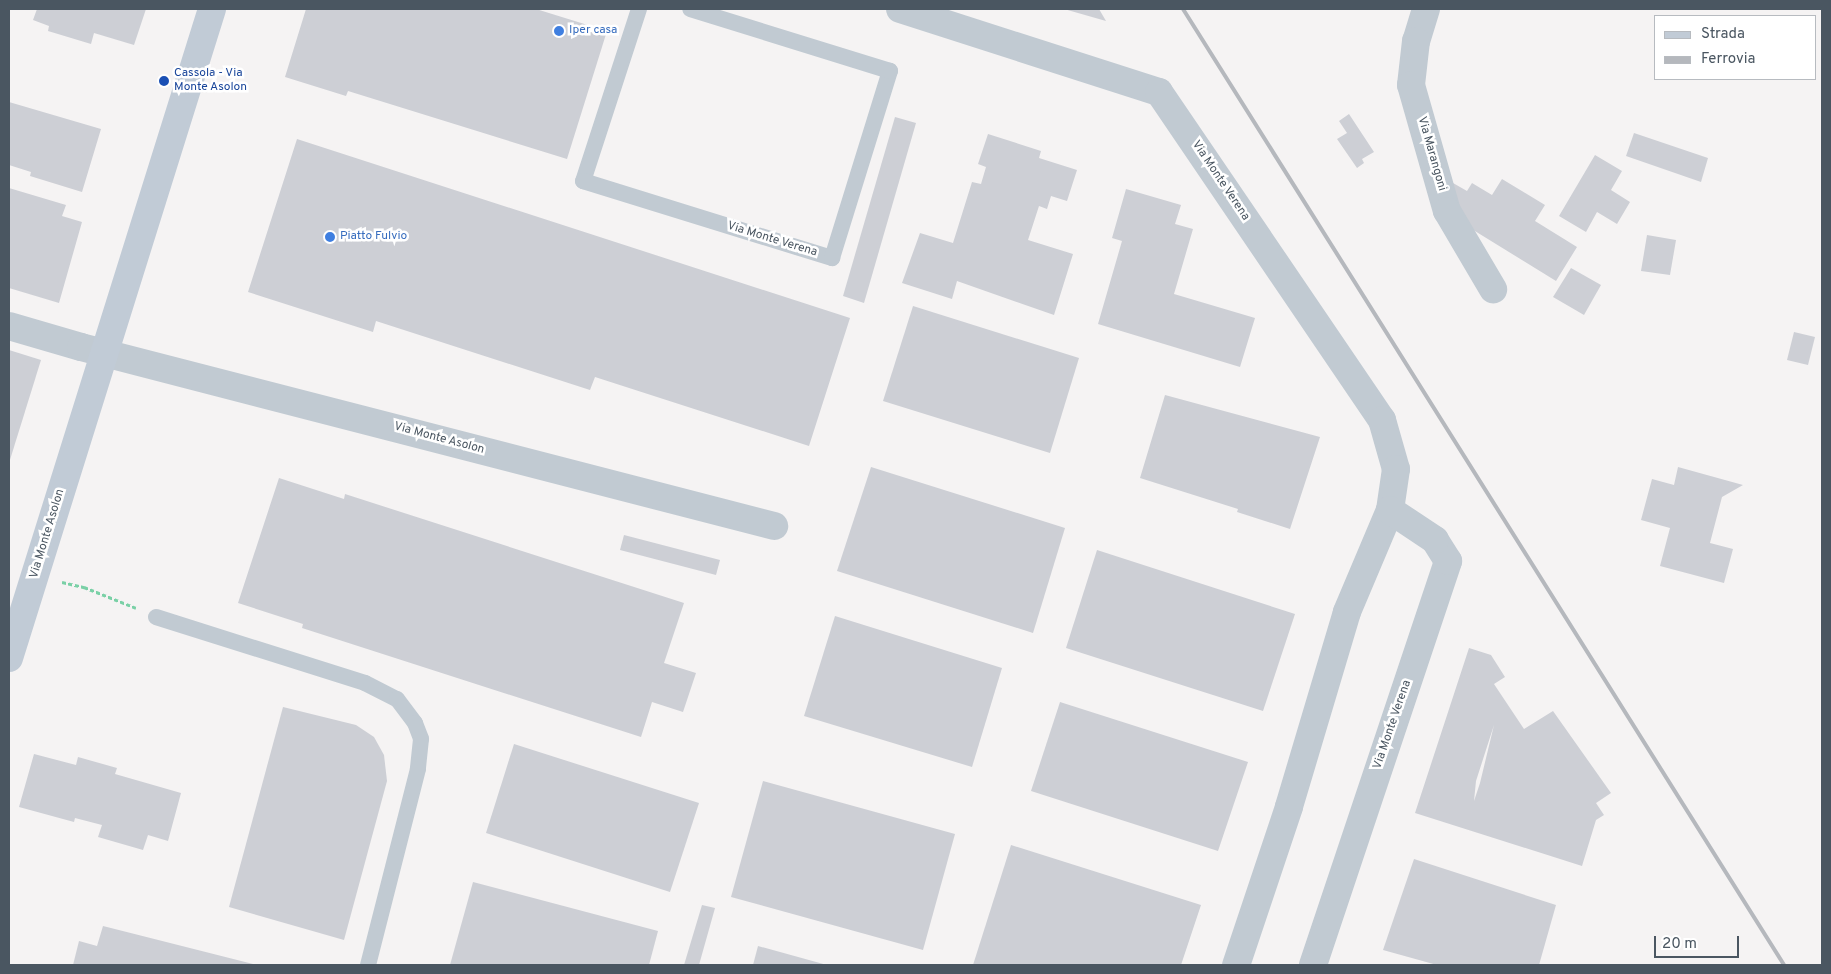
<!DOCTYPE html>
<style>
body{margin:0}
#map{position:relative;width:1831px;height:974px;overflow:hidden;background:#f5f3f3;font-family:Overpass,sans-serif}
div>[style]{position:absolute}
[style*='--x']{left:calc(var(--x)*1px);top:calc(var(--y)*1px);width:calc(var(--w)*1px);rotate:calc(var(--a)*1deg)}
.building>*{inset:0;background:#cdcfd5}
.path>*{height:3px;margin-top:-1.5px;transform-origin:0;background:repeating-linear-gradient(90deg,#7ad0a6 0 4px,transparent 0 6.5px)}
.lane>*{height:16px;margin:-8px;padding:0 8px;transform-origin:8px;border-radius:8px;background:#c1cad2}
.street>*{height:28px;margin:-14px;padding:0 14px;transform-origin:14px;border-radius:14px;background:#c1cad2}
.secondary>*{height:28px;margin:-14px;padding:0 14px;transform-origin:14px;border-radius:14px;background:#c1cbd6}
.rail>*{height:4px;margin:-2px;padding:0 2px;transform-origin:2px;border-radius:2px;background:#b5b8bd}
.dots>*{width:14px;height:14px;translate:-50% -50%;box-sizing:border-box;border:2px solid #fff;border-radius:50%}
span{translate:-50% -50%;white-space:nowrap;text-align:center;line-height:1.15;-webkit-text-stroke:5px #fff;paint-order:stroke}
.shop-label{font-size:12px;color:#366cbe}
.left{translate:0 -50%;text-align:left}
.transit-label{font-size:12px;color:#164399}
.street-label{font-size:12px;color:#4a5661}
.frame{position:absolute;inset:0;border:10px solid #4a5661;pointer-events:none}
.legend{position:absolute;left:1654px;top:15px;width:162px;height:65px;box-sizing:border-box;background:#fff;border:1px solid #b7bbc0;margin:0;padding:6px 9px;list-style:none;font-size:15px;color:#4a5661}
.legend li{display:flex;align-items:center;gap:10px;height:25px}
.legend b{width:25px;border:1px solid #b7bbc0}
.scale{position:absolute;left:1654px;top:936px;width:85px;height:22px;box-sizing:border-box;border:2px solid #4a5661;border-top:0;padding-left:6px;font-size:15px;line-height:18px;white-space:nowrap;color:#4a5661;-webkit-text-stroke:4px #fff;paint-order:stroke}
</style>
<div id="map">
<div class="building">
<i style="clip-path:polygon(37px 9px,146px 9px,134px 45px,94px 33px,91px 44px,48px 31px,49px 26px,33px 20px)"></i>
<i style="clip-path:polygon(306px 9px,536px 9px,607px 31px,567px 159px,348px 91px,346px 96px,285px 77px)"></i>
<i style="clip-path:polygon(1064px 9px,1099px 9px,1106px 21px)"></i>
<i style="clip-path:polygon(9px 102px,101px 129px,82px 192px,30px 176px,31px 172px,9px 165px)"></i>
<i style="clip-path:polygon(1349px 114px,1374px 152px,1362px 159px,1364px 163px,1357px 168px,1337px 139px,1347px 133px,1339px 121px)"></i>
<i style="clip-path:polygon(895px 117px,916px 123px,864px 303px,843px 296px)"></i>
<i style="clip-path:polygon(1634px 133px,1708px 158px,1701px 182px,1626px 156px)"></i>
<i style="clip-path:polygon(988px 134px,1041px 151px,1039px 158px,1077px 170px,1067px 201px,1051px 196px,1047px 209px,1039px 206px,1028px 240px,1073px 254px,1054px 315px,957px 281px,952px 299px,902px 283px,920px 233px,953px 243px,972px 182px,981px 184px,986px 167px,978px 164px)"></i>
<i style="clip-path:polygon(297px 139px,850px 318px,809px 446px,595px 377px,590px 390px,376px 321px,373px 332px,248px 292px)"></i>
<i style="clip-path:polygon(1595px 155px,1622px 171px,1611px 190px,1630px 202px,1617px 224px,1597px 212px,1586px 232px,1559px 216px)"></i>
<i style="clip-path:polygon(1446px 179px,1467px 191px,1472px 183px,1492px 195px,1502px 179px,1545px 205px,1535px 221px,1577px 247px,1556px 281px,1470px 228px,1455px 213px)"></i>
<i style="clip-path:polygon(9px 188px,66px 205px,62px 216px,82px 222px,59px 303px,9px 288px)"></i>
<i style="clip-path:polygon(1126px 189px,1181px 205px,1175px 224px,1193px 229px,1174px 294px,1255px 318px,1240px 367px,1098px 324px,1122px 241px,1112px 238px)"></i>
<i style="clip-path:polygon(1647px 235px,1676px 240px,1670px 275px,1641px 271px)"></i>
<i style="clip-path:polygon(1571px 268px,1601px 285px,1584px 315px,1553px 297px)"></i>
<i style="clip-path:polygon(913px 306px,1079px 358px,1050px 453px,883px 401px)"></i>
<i style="clip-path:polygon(1794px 332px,1815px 337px,1808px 365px,1787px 360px)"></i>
<i style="clip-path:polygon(9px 350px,41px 360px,9px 463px)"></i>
<i style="clip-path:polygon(1165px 395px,1320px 437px,1290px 529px,1237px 512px,1238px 509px,1140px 478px)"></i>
<i style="clip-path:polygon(871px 467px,1065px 528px,1033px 633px,837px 571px)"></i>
<i style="clip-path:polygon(1678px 467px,1743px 485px,1722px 497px,1710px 543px,1733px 549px,1724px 583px,1660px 566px,1670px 528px,1641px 520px,1652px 479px,1674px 485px)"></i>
<i style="clip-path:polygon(279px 478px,344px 499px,345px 494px,684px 603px,664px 663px,696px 673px,683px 712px,652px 702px,641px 737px,302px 628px,303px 624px,238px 603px)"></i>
<i style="clip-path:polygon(624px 535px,720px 560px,716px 575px,620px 550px)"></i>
<i style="clip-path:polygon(1097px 550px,1295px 614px,1263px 711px,1066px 648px)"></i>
<i style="clip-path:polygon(835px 616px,1002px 668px,972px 767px,804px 716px)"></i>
<i style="clip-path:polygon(evenodd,1469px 648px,1491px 655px,1505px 677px,1494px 684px,1524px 729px,1553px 711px,1611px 793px,1596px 803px,1604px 815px,1596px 820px,1582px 866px,1415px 813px,1469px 648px,1494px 725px,1480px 783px,1474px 801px,1476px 781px,1494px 725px)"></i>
<i style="clip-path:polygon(1060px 702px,1248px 762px,1218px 851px,1031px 791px)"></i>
<i style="clip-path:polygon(283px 707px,356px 725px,374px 737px,384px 755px,387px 781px,344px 940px,229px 907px)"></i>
<i style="clip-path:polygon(514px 744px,699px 803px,670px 892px,486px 833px)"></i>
<i style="clip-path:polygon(34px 754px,76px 765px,78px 757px,117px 768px,115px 774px,181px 793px,168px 841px,148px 835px,143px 850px,98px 837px,102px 825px,75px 818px,74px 822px,19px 807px)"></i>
<i style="clip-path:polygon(763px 781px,955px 834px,923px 950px,731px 897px)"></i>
<i style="clip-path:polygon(1011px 845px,1201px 905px,1181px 965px,973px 965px)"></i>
<i style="clip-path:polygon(1414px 859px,1556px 905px,1539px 965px,1437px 965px,1383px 950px)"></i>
<i style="clip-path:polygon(473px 882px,658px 931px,649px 965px,450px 965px)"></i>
<i style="clip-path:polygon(702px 905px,715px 908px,699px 965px,684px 965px)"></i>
<i style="clip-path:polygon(103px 926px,257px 965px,73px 965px,79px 941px,97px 946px)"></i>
<i style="clip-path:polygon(758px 946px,827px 965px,753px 965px)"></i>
</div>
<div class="path">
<i style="--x:62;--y:582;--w:23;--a:13"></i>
<i style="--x:84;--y:587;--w:56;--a:22"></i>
</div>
<div class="lane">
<i style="--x:639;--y:9;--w:181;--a:108"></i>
<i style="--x:583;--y:181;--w:261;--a:17.2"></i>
<i style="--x:832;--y:258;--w:196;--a:-72.8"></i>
<i style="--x:890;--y:71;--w:209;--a:-162.8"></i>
<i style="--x:156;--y:617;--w:219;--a:17.5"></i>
<i style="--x:365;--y:683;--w:36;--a:27"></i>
<i style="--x:397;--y:699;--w:30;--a:53"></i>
<i style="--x:415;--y:723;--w:17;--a:69"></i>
<i style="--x:421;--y:739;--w:30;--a:96"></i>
<i style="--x:418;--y:769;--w:202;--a:104.3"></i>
</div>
<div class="street">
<i style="--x:900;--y:9;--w:272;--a:17.8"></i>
<i style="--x:1159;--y:92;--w:397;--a:55.8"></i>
<i style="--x:1382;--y:420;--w:51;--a:74.1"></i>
<i style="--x:1396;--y:469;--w:41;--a:98.3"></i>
<i style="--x:1390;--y:510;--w:111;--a:112.9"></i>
<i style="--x:1347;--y:612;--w:203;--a:106.6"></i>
<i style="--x:1289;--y:807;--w:167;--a:108.5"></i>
<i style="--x:1426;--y:9;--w:34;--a:107"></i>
<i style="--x:1416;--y:41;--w:44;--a:96.5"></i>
<i style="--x:1411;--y:85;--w:131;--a:74.1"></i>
<i style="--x:1447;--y:211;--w:91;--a:59.5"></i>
<i style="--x:9;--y:326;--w:75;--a:16.3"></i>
<i style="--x:81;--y:347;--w:716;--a:14.48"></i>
<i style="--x:1313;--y:965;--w:426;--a:-71.5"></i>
<i style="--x:1448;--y:561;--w:25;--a:-122"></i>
<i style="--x:1435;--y:540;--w:54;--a:-146.3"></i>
</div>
<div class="secondary">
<i style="--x:9;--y:658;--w:680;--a:-72.63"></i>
</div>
<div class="rail">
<i style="--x:1183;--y:9;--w:1129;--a:57.84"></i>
</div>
<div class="dots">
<i style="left:559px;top:31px;background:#3f7fe0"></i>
<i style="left:164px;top:81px;background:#1a4fb4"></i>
<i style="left:330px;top:237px;background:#3f7fe0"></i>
</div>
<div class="shop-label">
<span class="left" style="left:569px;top:31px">Iper casa</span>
<span class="left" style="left:340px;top:237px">Piatto Fulvio</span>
</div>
<div class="transit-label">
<span class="left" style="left:174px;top:81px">Cassola - Via<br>Monte Asolon</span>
</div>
<div class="street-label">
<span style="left:1431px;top:154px;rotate:74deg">Via Marangoni</span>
<span style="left:1220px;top:181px;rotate:56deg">Via Monte Verena</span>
<span style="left:772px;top:240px;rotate:17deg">Via Monte Verena</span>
<span style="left:439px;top:439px;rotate:15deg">Via Monte Asolon</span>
<span style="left:48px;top:534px;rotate:-73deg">Via Monte Asolon</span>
<span style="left:1393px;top:725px;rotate:-71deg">Via Monte Verena</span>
</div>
<div class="frame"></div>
<ul class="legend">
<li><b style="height:6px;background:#c1cbd6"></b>Strada</li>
<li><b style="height:6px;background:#b5b8bd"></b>Ferrovia</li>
</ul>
<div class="scale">20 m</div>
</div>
